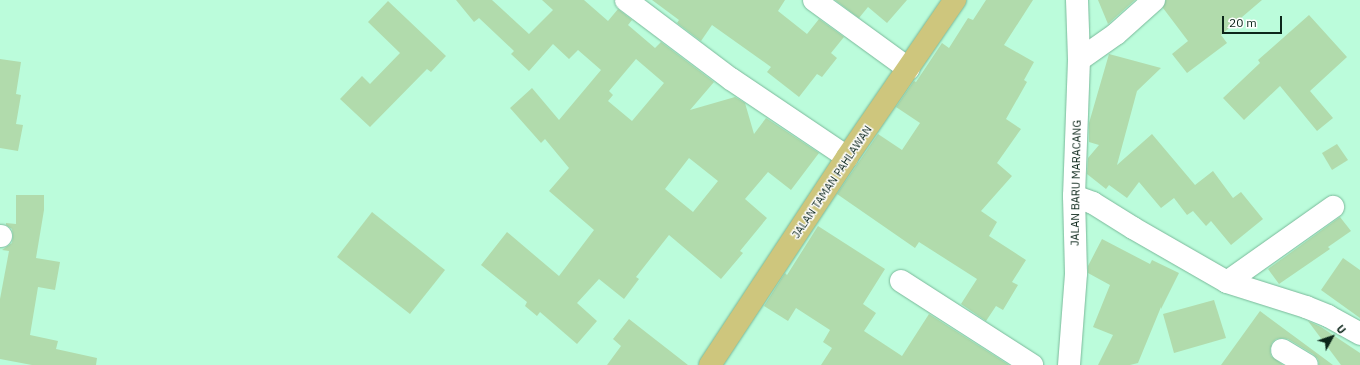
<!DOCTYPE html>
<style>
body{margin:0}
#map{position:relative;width:1360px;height:365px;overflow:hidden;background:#bbfcdb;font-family:"IBM Plex Sans",sans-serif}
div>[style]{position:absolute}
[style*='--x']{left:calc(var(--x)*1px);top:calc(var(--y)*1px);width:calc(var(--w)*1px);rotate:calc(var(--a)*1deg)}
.building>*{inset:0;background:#b1dbac}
.roads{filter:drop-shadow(0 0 1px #7ab99a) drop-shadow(0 0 1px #7ab99a)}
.minor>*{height:22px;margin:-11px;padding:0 11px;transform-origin:11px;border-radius:11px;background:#fff}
.major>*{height:22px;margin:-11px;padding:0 11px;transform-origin:11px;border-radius:11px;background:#cec67d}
span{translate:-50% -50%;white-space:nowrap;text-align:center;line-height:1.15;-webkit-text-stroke:3px #fff;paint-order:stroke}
.street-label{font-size:11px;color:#0c261a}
.north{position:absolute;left:1312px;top:317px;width:40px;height:40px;-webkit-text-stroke:3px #fff;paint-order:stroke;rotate:50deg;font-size:11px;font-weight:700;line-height:16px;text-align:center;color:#0c261a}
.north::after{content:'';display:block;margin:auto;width:14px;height:18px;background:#0c261a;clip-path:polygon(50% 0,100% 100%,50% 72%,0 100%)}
.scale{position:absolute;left:1222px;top:16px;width:60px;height:18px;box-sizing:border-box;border:2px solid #0c261a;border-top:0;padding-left:5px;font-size:12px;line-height:14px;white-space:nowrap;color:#0c261a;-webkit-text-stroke:3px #fff;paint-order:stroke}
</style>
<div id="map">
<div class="building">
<i style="clip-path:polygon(evenodd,456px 0,492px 0,529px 34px,553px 10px,542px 0,584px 0,608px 21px,618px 9px,632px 20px,628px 25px,655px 48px,661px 42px,714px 82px,690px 110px,735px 97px,745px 103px,754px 134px,766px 118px,819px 153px,791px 190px,768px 172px,745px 199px,767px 218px,740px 251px,743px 253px,721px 279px,669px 235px,636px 277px,639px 279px,624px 299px,599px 279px,577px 303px,597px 321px,577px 344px,540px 312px,537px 316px,525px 306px,527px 302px,481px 265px,507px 232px,559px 276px,594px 230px,549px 191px,569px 168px,545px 139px,541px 143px,510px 108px,532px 88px,559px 120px,601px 70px,578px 50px,569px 59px,553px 44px,529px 71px,511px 54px,514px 51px,479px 18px,474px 22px,456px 0,636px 59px,664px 83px,632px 121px,608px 101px,613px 95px,609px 91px,636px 59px,456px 0,689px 158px,718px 181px,693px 212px,665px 189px,689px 158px)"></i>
<i style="clip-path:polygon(652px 0,785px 0,778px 11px,807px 34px,819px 19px,844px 37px,831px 53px,837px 58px,822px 77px,817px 74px,799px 97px,767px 72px,771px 67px,712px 25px,701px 41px,677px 23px,679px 20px)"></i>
<i style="clip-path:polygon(835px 0,907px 0,887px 23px,868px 7px,859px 18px)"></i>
<i style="clip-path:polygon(986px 0,1033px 0,1004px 45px,1034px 62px,1024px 80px,1027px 82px,1006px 119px,1021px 129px,997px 163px,1012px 176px,981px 211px,997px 222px,989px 236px,1026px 260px,1012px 282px,1018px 285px,1003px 310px,996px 306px,986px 321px,961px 304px,977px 279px,919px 242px,915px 248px,837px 194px,878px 134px,902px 150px,920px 123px,896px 107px,914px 81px,916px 82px,942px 43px,949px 48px,968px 18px,973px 20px)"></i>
<i style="clip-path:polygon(1098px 0,1135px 0,1108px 24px)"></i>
<i style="clip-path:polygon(1166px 0,1262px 0,1221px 35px,1227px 43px,1187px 73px,1172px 54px,1188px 41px,1163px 8px)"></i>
<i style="clip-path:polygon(388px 1px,446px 56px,431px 72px,427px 69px,370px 127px,340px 99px,362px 76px,370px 84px,400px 53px,368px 22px)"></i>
<i style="clip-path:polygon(1309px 15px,1347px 57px,1310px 91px,1333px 118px,1317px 131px,1280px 86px,1244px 120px,1223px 98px,1260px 63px,1258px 60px)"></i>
<i style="clip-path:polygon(1109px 54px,1161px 68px,1137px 91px,1117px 165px,1152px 134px,1195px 185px,1213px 171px,1233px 198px,1241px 192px,1263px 219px,1231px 245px,1211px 221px,1206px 226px,1193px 211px,1187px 215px,1174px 198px,1161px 208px,1139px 182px,1127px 198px,1109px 185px,1106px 189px,1087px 174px,1088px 158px,1099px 145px,1089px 142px,1089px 123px)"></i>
<i style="clip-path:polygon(0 59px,21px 62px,16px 94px,21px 95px,16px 124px,23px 125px,18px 151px,0 148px)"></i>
<i style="clip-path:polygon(1337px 144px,1348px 160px,1332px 170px,1322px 153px)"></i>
<i style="clip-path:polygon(16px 195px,44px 195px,44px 210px,36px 258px,60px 262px,55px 290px,38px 287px,30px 335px,58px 341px,56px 349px,97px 358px,96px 365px,32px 365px,0 359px,0 299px,9px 251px,2px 250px,12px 243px,13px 236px,12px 229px,6px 225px,6px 223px,16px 224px)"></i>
<i style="clip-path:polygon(372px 212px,445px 270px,410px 314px,337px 257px)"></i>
<i style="clip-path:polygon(1340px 217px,1351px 231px,1328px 247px,1330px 249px,1279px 284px,1268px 269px)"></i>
<i style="clip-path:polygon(818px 226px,885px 269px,863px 304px,876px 313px,864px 331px,902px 356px,929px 314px,1009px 365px,821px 365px,832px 348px,823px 342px,830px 330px,796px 308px,788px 321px,764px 306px,785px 273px,787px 275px)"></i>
<i style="clip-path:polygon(1102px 239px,1150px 264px,1152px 260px,1179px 273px,1161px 309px,1161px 307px,1138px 363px,1130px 365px,1098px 365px,1113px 335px,1093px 327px,1110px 285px,1088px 273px,1088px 266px)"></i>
<i style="clip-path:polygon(1343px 258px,1360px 270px,1360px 318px,1321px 290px)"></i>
<i style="clip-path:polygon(1214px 300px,1226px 338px,1174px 353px,1163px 314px)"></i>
<i style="clip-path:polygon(1260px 311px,1333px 365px,1319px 365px,1318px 359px,1313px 354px,1288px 339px,1282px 338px,1276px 339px,1272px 343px,1270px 350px,1271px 356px,1283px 365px,1221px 365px)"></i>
<i style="clip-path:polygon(629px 319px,688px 365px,607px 365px,621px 346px,613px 339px)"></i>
<i style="clip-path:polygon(1308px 321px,1321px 327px,1360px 353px,1360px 365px,1341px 365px)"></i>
</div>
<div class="roads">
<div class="minor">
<i style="--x:626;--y:0;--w:131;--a:37"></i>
<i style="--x:731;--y:79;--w:140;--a:33.9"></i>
<i style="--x:814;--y:0;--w:117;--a:36"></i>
<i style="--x:1079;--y:60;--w:45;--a:-35.1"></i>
<i style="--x:1116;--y:34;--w:51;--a:-41.8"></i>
<i style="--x:1074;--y:196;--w:20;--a:20"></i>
<i style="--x:1093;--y:203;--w:47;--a:32"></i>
<i style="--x:1133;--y:228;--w:108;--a:29.9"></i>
<i style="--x:1227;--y:282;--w:83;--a:17.6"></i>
<i style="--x:1306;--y:307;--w:24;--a:22"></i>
<i style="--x:1328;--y:316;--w:37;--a:29"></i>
<i style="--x:0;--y:236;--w:1;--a:0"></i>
<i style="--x:901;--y:281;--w:156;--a:32.7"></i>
<i style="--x:1227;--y:282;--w:130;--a:-35.3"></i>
<i style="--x:1282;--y:350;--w:29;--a:31"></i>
<i style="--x:1069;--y:365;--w:92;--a:-85.6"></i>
<i style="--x:1076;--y:273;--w:77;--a:-91.5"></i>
<i style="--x:1074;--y:196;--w:136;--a:-87.9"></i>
<i style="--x:1079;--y:60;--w:60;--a:-91.9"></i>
</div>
<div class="major">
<i style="--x:710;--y:365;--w:249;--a:-56.6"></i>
<i style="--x:847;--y:157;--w:191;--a:-55.5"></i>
</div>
</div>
<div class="street-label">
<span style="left:832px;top:182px;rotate:-56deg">JALAN TAMAN PAHLAWAN</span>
<span style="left:1076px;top:183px;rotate:-89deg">JALAN BARU MARACANG</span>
</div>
<div class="north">U</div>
<div class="scale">20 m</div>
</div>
